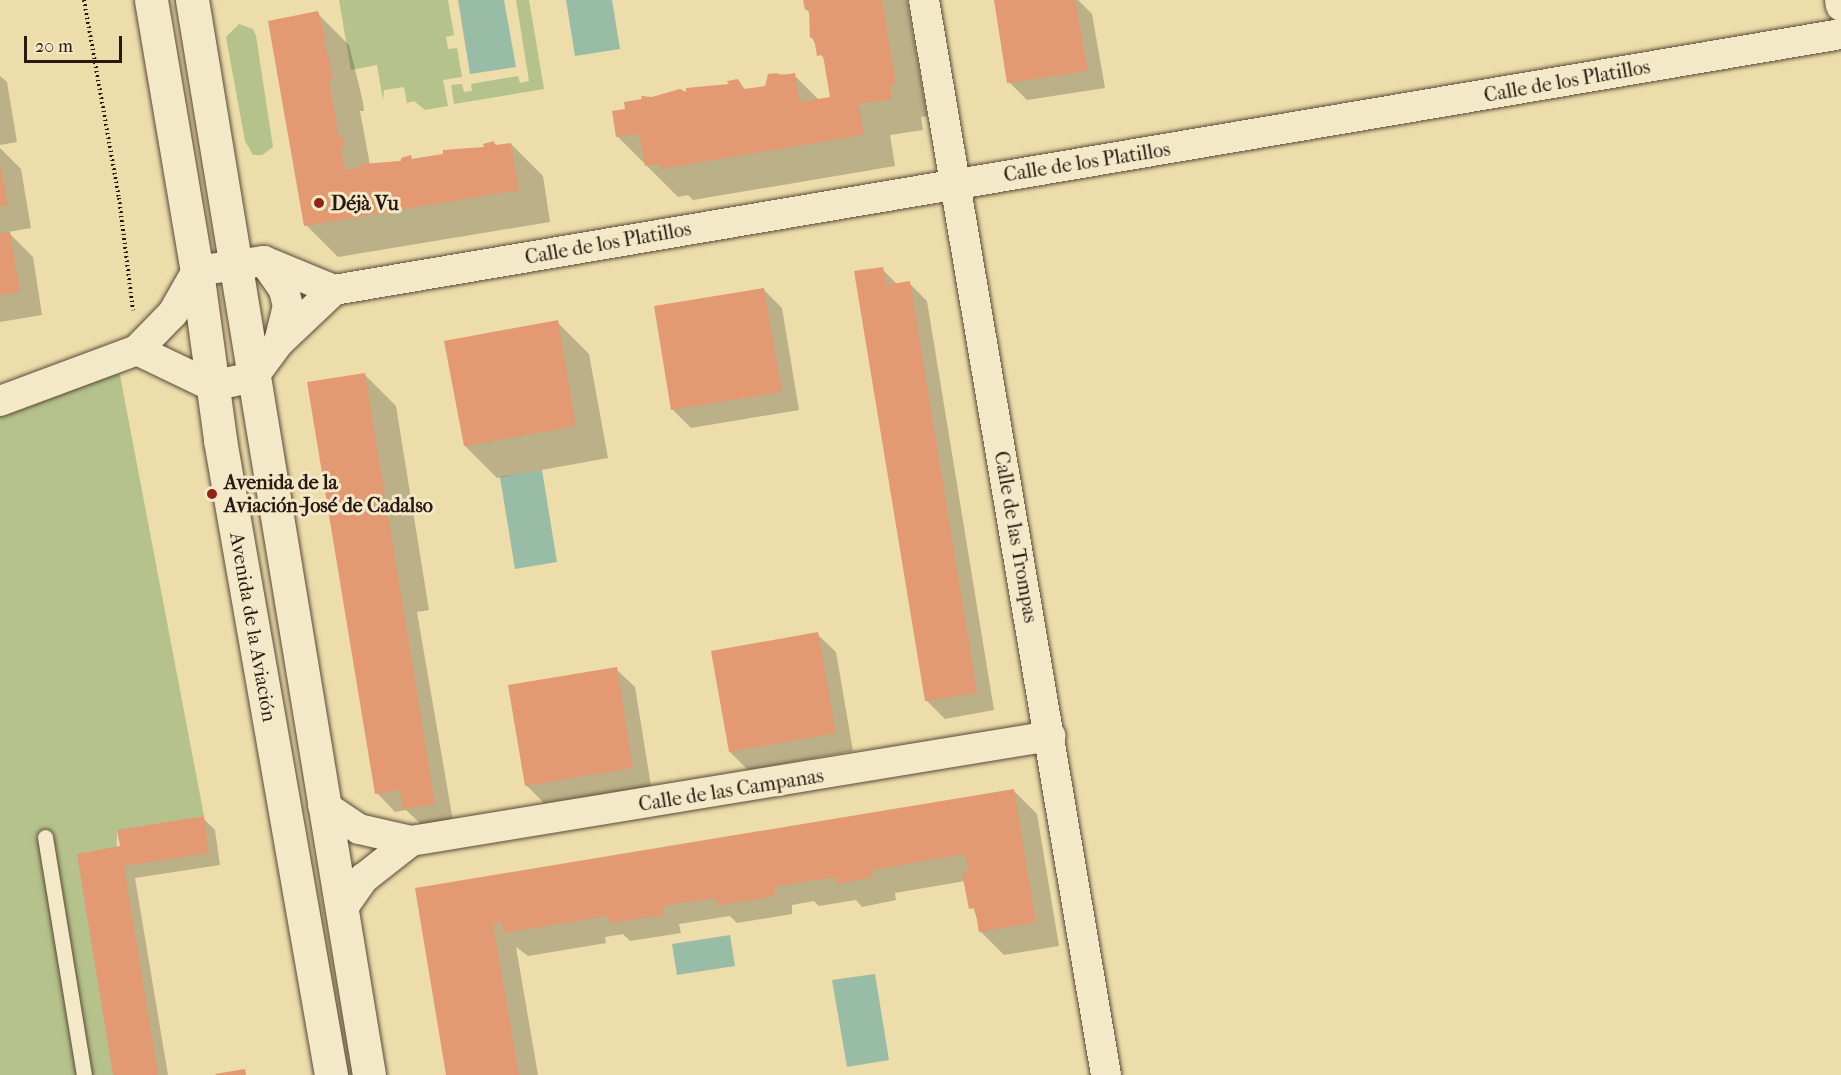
<!DOCTYPE html>
<meta charset="utf-8">
<style>
body{margin:0}
#map{position:relative;width:1841px;height:1075px;overflow:hidden;background:#ecddab;font-family:"IM FELL French Canon",serif}
div>[style]{position:absolute}
[style*='--x']{left:calc(var(--x)*1px);top:calc(var(--y)*1px);width:calc(var(--w)*1px);rotate:calc(var(--a)*1deg)}
.green>*{inset:0;background:#b5c28b}
.water>*{inset:0;background:#99bca6}
.shadow>*{inset:0;background:#0003}
.building>*{inset:0;background:#e39972}
.path>*{height:4px;margin-top:-2px;transform-origin:0;background:repeating-linear-gradient(90deg,#2a1912 0 1.5px,transparent 0 4.5px)}
.roads{filter:drop-shadow(0 0 2px #5a4a38) drop-shadow(0 0 2px #5a4a38)}
.lane>*{height:15px;margin:-7.5px;padding:0 7.5px;transform-origin:7.5px;border-radius:7.5px;background:#f3e9c8}
.street>*{height:30px;margin:-15px;padding:0 15px;transform-origin:15px;border-radius:15px;background:#f3e9c8}
.secondary>*{height:33px;margin:-16.5px;padding:0 16.5px;transform-origin:16.5px;border-radius:16.5px;background:#f3e9c8}
.dots>*{width:16px;height:16px;translate:-50% -50%;box-sizing:border-box;border:3px solid #f3e9c8;border-radius:50%}
span{translate:-50% -50%;white-space:nowrap;text-align:center;line-height:1.15;-webkit-text-stroke:6px #f3e9c8;paint-order:stroke}
.street-label{font-size:20px;color:#2a1912}
.poi-label{font-size:20px;color:#2a1912;font-weight:700}
.left{translate:0 -50%;text-align:left}
.scale{position:absolute;left:24px;top:36px;width:98px;height:27px;box-sizing:border-box;border:3px solid #2a1912;border-top:0;padding-left:8px;font-size:18px;line-height:21px;white-space:nowrap;color:#2a1912;-webkit-text-stroke:4px #f3e9c8;paint-order:stroke}
</style>
<div id="map">
<div class="green">
<i style="clip-path:polygon(339px 0,448px 0,454px 35px,446px 37px,448px 49px,457px 48px,462px 77px,443px 80px,448px 106px,425px 110px,414px 101px,407px 103px,404px 87px,384px 90px,383px 100px,377px 65px,351px 70px)"></i>
<i style="clip-path:polygon(516px 0,529px 0,544px 89px,454px 104px,451px 85px,462px 84px,464px 92px,472px 91px,471px 84px,518px 76px,520px 83px,529px 81px)"></i>
<i style="clip-path:polygon(239px 24px,253px 29px,256px 36px,273px 147px,262px 155px,253px 155px,245px 141px,226px 37px)"></i>
<i style="clip-path:polygon(119px 370px,204px 816px,117px 831px,113px 1075px,0 1075px,0 410px)"></i>
</div>
<div class="water">
<i style="clip-path:polygon(458px 0,504px 0,516px 67px,470px 74px)"></i>
<i style="clip-path:polygon(566px 0,612px 0,620px 49px,575px 56px)"></i>
<i style="clip-path:polygon(542px 470px,557px 562px,515px 569px,500px 477px)"></i>
<i style="clip-path:polygon(730px 935px,735px 966px,677px 975px,672px 944px)"></i>
<i style="clip-path:polygon(875px 974px,889px 1060px,847px 1067px,832px 980px)"></i>
</div>
<div class="shadow">
<i style="clip-path:polygon(809px 0,907px 0,927px 116px,921px 117px,923px 130px,890px 135px,895px 166px,693px 200px,688px 195px,678px 197px,618px 137px,627px 110px,652px 99px,731px 86px,737px 81px,746px 90px,767px 87px,777px 74px,794px 75px,819px 100px,832px 98px,826px 63px,812px 38px,810px 13px,806px 9px)"></i>
<i style="clip-path:polygon(996px 0,1078px 0,1092px 14px,1105px 88px,1027px 100px,1009px 82px)"></i>
<i style="clip-path:polygon(317px 13px,349px 45px,363px 102px,364px 111px,360px 111px,370px 165px,477px 150px,494px 143px,497px 146px,511px 144px,543px 176px,550px 222px,338px 257px,306px 225px)"></i>
<i style="clip-path:polygon(0 76px,7px 82px,17px 142px,0 145px)"></i>
<i style="clip-path:polygon(0 148px,21px 169px,31px 228px,8px 232px,33px 257px,42px 315px,0 322px)"></i>
<i style="clip-path:polygon(882px 269px,898px 285px,909px 283px,927px 301px,994px 710px,945px 719px,926px 700px)"></i>
<i style="clip-path:polygon(764px 290px,782px 308px,799px 410px,691px 428px,672px 409px)"></i>
<i style="clip-path:polygon(557px 322px,589px 354px,608px 458px,497px 478px,465px 446px)"></i>
<i style="clip-path:polygon(364px 374px,396px 406px,429px 610px,417px 612px,453px 821px,423px 826px,406px 810px,395px 812px,377px 793px)"></i>
<i style="clip-path:polygon(817px 634px,836px 652px,853px 751px,748px 770px,730px 752px)"></i>
<i style="clip-path:polygon(616px 669px,635px 687px,651px 786px,544px 803px,526px 785px)"></i>
<i style="clip-path:polygon(1013px 790px,1037px 814px,1059px 946px,1004px 955px,981px 932px,965px 881px,895px 893px,896px 900px,862px 907px,856px 900px,819px 906px,814px 901px,792px 905px,792px 914px,737px 923px,730px 916px,679px 924px,681px 933px,630px 941px,623px 934px,605px 937px,606px 943px,528px 956px,516px 947px,538px 1075px,448px 1075px,417px 889px)"></i>
<i style="clip-path:polygon(203px 818px,215px 830px,220px 865px,135px 878px,168px 1075px,115px 1075px,122px 847px)"></i>
</div>
<div class="building">
<i style="clip-path:polygon(803px 0,882px 0,896px 84px,890px 85px,892px 99px,859px 104px,864px 135px,660px 169px,659px 164px,645px 166px,639px 134px,616px 137px,612px 111px,625px 109px,624px 102px,642px 99px,641px 96px,652px 97px,680px 89px,686px 92px,686px 88px,729px 84px,727px 81px,738px 79px,744px 89px,765px 86px,768px 74px,778px 73px,778px 76px,795px 73px,799px 102px,830px 97px,823px 55px,817px 56px,814px 38px,810px 38px,809px 9px,805px 10px)"></i>
<i style="clip-path:polygon(994px 0,1075px 0,1088px 71px,1007px 83px)"></i>
<i style="clip-path:polygon(318px 11px,326px 38px,322px 39px,330px 61px,328px 69px,331px 68px,333px 79px,329px 80px,339px 137px,343px 136px,345px 147px,341px 148px,345px 170px,361px 168px,360px 164px,401px 161px,401px 158px,411px 155px,412px 159px,443px 154px,443px 150px,484px 147px,483px 144px,494px 141px,495px 145px,511px 143px,519px 190px,304px 226px,268px 21px)"></i>
<i style="clip-path:polygon(0 164px,8px 205px,0 206px)"></i>
<i style="clip-path:polygon(10px 232px,20px 292px,0 295px,0 233px)"></i>
<i style="clip-path:polygon(883px 267px,886px 285px,910px 281px,977px 693px,925px 701px,854px 271px)"></i>
<i style="clip-path:polygon(764px 288px,782px 392px,671px 410px,654px 306px)"></i>
<i style="clip-path:polygon(558px 320px,576px 426px,464px 446px,444px 341px)"></i>
<i style="clip-path:polygon(365px 373px,435px 804px,403px 809px,400px 790px,375px 794px,307px 382px)"></i>
<i style="clip-path:polygon(818px 632px,836px 733px,729px 752px,711px 651px)"></i>
<i style="clip-path:polygon(617px 667px,633px 768px,525px 786px,508px 685px)"></i>
<i style="clip-path:polygon(1014px 789px,1036px 922px,979px 932px,975px 908px,969px 909px,962px 873px,969px 872px,965px 854px,872px 870px,873px 877px,837px 884px,836px 877px,774px 887px,775px 896px,717px 906px,716px 898px,662px 906px,664px 915px,610px 923px,608px 916px,504px 933px,501px 922px,493px 924px,519px 1075px,446px 1075px,415px 888px)"></i>
<i style="clip-path:polygon(204px 816px,209px 853px,124px 866px,158px 1075px,113px 1075px,77px 854px,120px 846px,117px 830px)"></i>
<i style="clip-path:polygon(245px 1069px,246px 1075px,216px 1075px,215px 1074px)"></i>
</div>
<div class="path">
<i style="--x:84;--y:0;--w:201;--a:80"></i>
<i style="--x:119;--y:198;--w:113;--a:82.9"></i>
</div>
<div class="roads">
<div class="lane">
<i style="--x:45;--y:837;--w:241;--a:80.7"></i>
</div>
<div class="street">
<i style="--x:924;--y:0;--w:1090;--a:80.39"></i>
<i style="--x:1840;--y:0;--w:6;--a:81"></i>
<i style="--x:264;--y:261;--w:35;--a:55"></i>
<i style="--x:284;--y:290;--w:16;--a:76"></i>
<i style="--x:288;--y:306;--w:37;--a:104"></i>
<i style="--x:334;--y:290;--w:1529;--a:-9.64"></i>
<i style="--x:137;--y:350;--w:83;--a:25.6"></i>
<i style="--x:212;--y:386;--w:42;--a:-12.4"></i>
<i style="--x:253;--y:377;--w:44;--a:-53.4"></i>
<i style="--x:279;--y:342;--w:76;--a:-43.4"></i>
<i style="--x:0;--y:401;--w:146;--a:-20.4"></i>
<i style="--x:137;--y:350;--w:52;--a:-45.8"></i>
<i style="--x:173;--y:313;--w:48;--a:-60.3"></i>
<i style="--x:197;--y:271;--w:68;--a:-8.5"></i>
<i style="--x:264;--y:261;--w:76;--a:22.5"></i>
<i style="--x:323;--y:805;--w:43;--a:33.7"></i>
<i style="--x:359;--y:829;--w:53;--a:13"></i>
<i style="--x:411;--y:841;--w:648;--a:-9.33"></i>
<i style="--x:342;--y:909;--w:38;--a:-55"></i>
<i style="--x:364;--y:878;--w:60;--a:-38.2"></i>
</div>
<div class="secondary">
<i style="--x:151;--y:0;--w:275;--a:80.4"></i>
<i style="--x:197;--y:271;--w:171;--a:82.2"></i>
<i style="--x:220;--y:440;--w:645;--a:80.08"></i>
<i style="--x:192;--y:0;--w:1089;--a:80.65"></i>
</div>
</div>
<div class="dots">
<i style="left:319px;top:203px;background:#8f2418"></i>
<i style="left:212px;top:494px;background:#8f2418"></i>
</div>
<div class="street-label">
<span style="left:1567px;top:81px;rotate:-10deg">Calle de los Platillos</span>
<span style="left:1087px;top:162px;rotate:-9deg">Calle de los Platillos</span>
<span style="left:608px;top:243px;rotate:-10deg">Calle de los Platillos</span>
<span style="left:1016px;top:537px;rotate:80deg">Calle de las Trompas</span>
<span style="left:253px;top:627px;rotate:80deg">Avenida de la Aviación</span>
<span style="left:731px;top:790px;rotate:-9deg">Calle de las Campanas</span>
</div>
<div class="poi-label">
<span class="left" style="left:331px;top:203px">Déjà Vu</span>
<span class="left" style="left:224px;top:494px">Avenida de la<br>Aviación-José de Cadalso</span>
</div>
<div class="scale">20 m</div>
</div>
